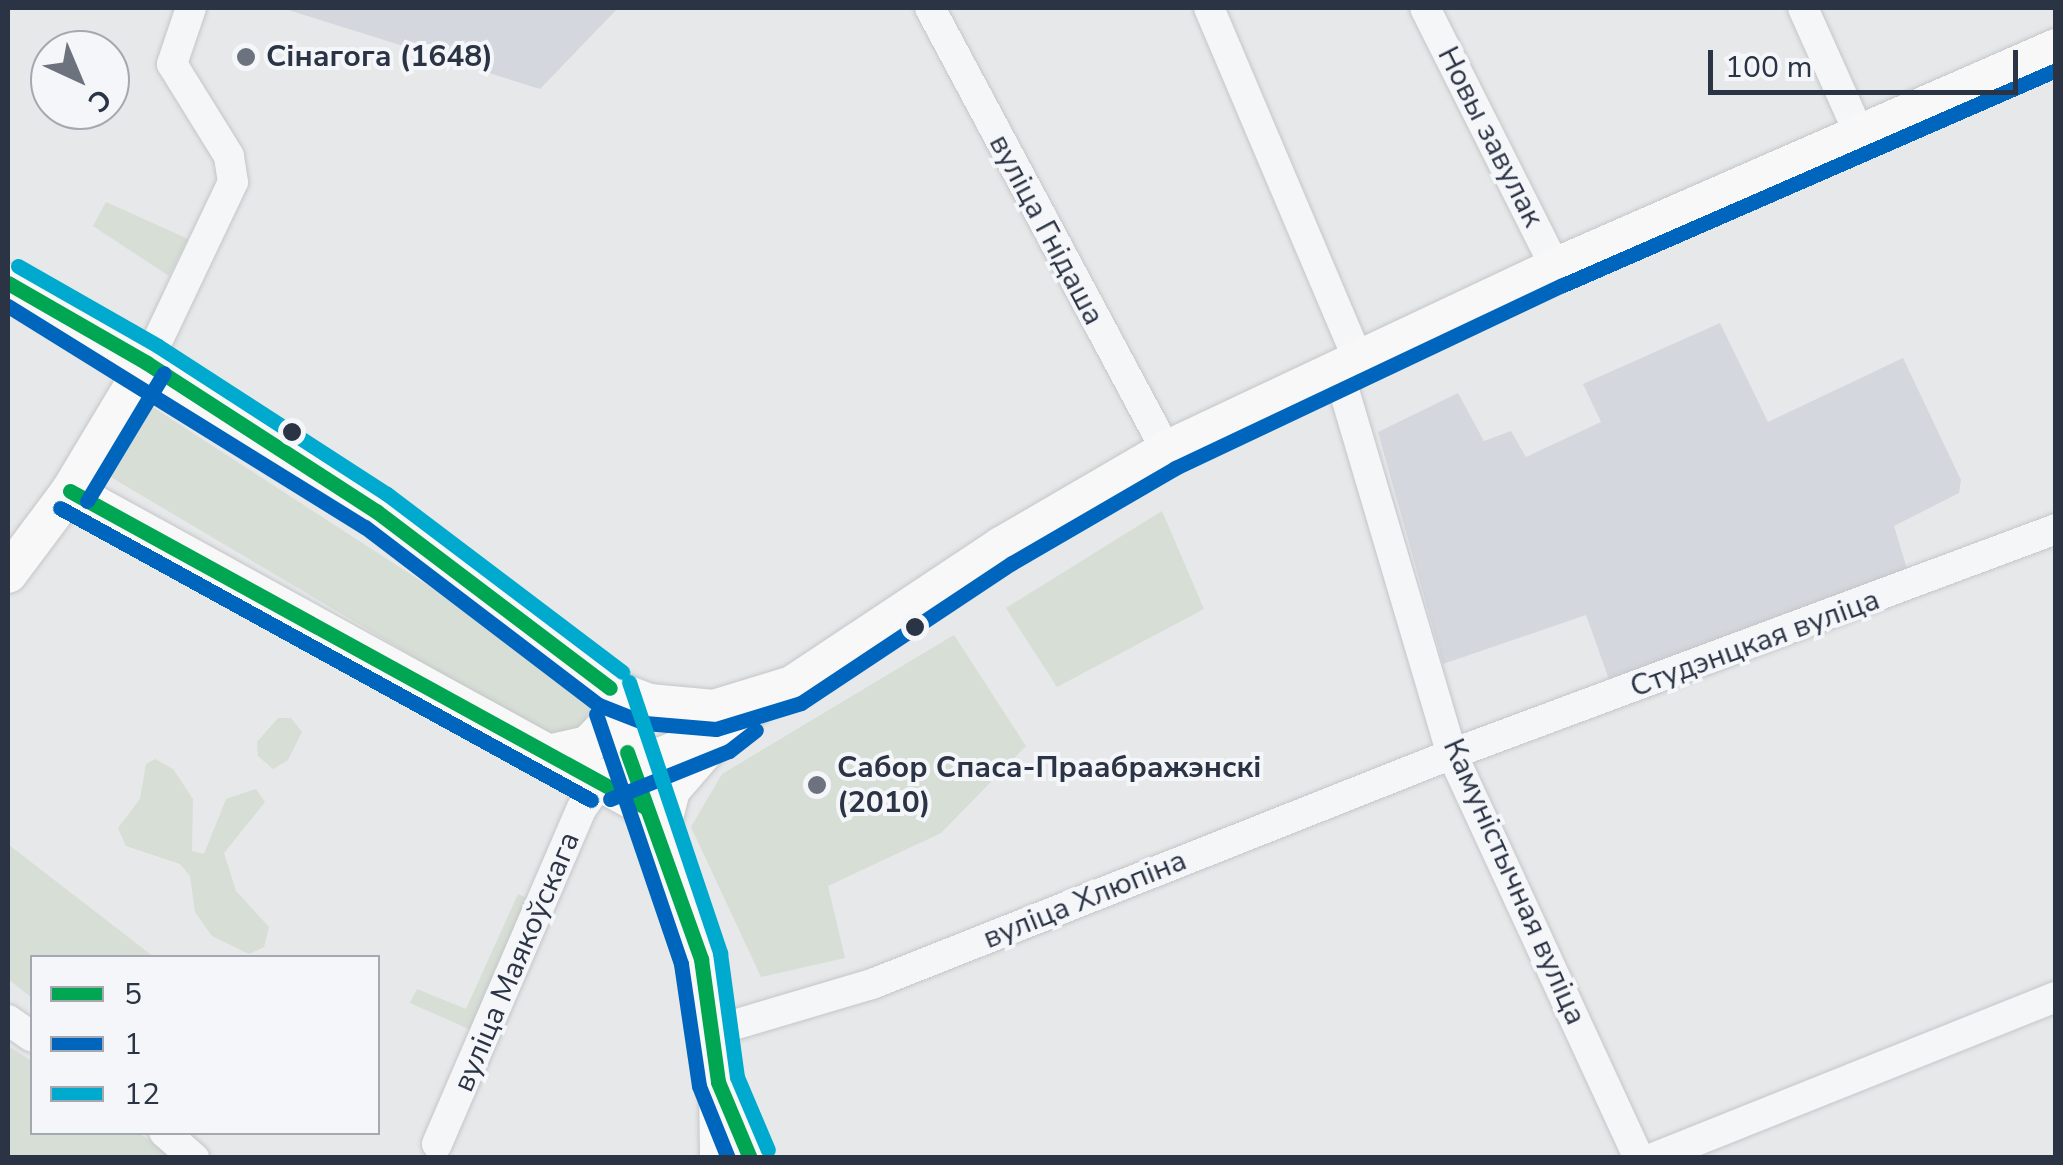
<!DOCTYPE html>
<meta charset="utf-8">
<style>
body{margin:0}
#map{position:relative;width:2063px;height:1165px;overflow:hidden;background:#e6e8ea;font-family:"Nunito Sans",sans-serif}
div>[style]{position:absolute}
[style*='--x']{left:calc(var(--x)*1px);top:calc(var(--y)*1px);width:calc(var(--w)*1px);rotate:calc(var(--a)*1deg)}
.built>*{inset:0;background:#d4d7dd}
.green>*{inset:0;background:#d6ded6}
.roads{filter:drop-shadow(0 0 2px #c4c6c8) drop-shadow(0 0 2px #c4c6c8)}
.minor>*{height:30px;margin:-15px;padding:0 15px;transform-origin:15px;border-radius:15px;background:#f5f6f7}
.major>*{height:38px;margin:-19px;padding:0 19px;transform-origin:19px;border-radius:19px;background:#f8f8f8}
.bus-1>*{height:15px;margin:-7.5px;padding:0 7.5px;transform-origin:7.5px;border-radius:7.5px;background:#00a651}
.bus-2>*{height:15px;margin:-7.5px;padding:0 7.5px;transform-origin:7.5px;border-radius:7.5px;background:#0065bd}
.bus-3>*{height:15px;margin:-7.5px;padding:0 7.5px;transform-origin:7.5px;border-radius:7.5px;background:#00a9ce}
.dots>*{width:28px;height:28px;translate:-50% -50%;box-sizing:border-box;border:5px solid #f4f6f9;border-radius:50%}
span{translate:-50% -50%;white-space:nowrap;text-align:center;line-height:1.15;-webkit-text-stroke:8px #f4f6f9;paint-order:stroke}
.poi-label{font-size:30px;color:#2b3445;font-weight:700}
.left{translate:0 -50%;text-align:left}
.street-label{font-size:30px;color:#2b3445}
.frame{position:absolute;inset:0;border:10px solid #2b3445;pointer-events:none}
.legend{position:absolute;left:30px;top:955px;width:350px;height:180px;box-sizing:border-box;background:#f4f6f9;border:2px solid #a4a8b1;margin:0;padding:12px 18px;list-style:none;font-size:30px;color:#2b3445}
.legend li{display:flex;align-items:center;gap:20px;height:50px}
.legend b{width:50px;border:2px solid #a4a8b1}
.north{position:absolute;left:30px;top:30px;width:100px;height:100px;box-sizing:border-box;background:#f4f6f9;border:2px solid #a4a8b1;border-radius:50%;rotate:136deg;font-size:28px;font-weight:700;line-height:40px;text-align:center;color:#2b3445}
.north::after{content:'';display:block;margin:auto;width:35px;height:45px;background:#6c737f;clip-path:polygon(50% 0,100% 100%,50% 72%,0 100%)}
.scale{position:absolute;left:1708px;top:50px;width:310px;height:45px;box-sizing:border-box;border:5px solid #2b3445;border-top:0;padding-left:12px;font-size:30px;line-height:35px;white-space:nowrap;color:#2b3445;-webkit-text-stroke:8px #f4f6f9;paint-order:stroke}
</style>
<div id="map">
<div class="built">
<i style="clip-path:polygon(282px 8px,618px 8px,540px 89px)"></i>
<i style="clip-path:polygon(1720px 323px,1768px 422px,1903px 358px,1961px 480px,1959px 493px,1894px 526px,1907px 569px,1611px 685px,1586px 615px,1443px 664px,1378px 432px,1458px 393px,1484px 441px,1511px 431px,1526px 457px,1601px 422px,1583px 384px)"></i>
</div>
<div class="green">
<i style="clip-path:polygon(106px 202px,188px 239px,169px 276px,93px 226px)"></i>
<i style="clip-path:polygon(151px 406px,586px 688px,591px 708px,578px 733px,559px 743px,109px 476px)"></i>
<i style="clip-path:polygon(1162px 511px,1204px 609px,1057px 687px,1006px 608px)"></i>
<i style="clip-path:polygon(954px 635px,1026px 746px,941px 833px,828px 886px,845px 958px,761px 977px,691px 827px,722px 774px)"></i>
<i style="clip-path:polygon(278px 718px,291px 718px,302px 732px,288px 760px,273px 769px,258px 756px,257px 742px)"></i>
<i style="clip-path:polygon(155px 759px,173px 769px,193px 799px,192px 851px,204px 854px,226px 799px,256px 789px,265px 802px,224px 853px,236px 891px,269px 927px,264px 947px,249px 954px,212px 936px,195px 912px,190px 876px,180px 864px,126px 846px,118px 828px,140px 799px,146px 764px)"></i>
<i style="clip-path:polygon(9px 845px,154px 957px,32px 958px,32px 998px,8px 979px)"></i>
<i style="clip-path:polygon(518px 894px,529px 899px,471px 1030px,410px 1003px,417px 989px,466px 1009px)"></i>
<i style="clip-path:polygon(8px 1046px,32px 1061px,32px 1132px,139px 1133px,173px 1157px,8px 1157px)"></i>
</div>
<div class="roads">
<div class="minor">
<i style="--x:930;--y:8;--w:501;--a:61.9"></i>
<i style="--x:1209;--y:8;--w:384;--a:67"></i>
<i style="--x:1425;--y:8;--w:290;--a:63.3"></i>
<i style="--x:1803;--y:8;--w:135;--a:65.9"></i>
<i style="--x:147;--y:363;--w:200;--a:-64.6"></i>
<i style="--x:233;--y:182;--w:26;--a:-99"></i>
<i style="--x:229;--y:156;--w:108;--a:-121.8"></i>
<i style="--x:172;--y:64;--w:59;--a:-71.3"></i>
<i style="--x:1338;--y:370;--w:401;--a:73.5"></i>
<i style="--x:1452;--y:754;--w:445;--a:65.2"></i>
<i style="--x:8;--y:1020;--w:29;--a:35"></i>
<i style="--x:713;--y:1031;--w:166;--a:-16.5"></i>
<i style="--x:872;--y:984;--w:624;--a:-21.63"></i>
<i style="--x:1452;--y:754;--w:645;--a:-20.43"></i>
<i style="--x:164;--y:1132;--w:40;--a:41"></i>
<i style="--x:437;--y:1144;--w:366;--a:-66.7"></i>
<i style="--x:582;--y:808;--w:32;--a:-55"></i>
<i style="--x:1653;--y:1158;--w:434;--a:-21.8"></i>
</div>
<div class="major">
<i style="--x:8;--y:283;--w:160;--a:29.9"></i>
<i style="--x:147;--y:363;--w:273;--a:32.9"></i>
<i style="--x:376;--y:511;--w:293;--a:37.1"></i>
<i style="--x:610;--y:688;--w:42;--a:21"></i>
<i style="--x:649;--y:703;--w:65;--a:5.3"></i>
<i style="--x:714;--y:709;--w:82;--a:-17.1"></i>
<i style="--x:792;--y:685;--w:251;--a:-33.6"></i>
<i style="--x:1001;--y:546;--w:191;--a:-30.2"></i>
<i style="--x:1166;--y:450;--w:430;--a:-25.2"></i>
<i style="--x:1555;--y:267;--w:547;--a:-23.61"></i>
<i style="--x:70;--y:491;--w:656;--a:28.79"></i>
<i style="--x:8;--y:574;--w:104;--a:-53.2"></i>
<i style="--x:70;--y:491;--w:149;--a:-59"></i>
<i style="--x:610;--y:688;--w:286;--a:71.4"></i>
<i style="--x:701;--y:959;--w:124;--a:82.1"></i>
<i style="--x:718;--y:1082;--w:76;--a:89.2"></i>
<i style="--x:543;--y:755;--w:46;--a:-12.5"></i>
<i style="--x:588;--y:745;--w:30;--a:-46"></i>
<i style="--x:609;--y:723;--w:20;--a:-75"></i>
<i style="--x:608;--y:777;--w:121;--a:-21.3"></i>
<i style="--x:721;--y:733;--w:44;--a:-39.5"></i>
<i style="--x:658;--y:842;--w:54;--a:-76"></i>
<i style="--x:671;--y:790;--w:69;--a:-49.1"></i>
<i style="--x:725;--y:1098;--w:65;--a:67.4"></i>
</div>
</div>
<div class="bus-1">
<i style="--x:8;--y:283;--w:160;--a:29.9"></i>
<i style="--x:147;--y:363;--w:273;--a:32.9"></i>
<i style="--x:376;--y:511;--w:293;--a:37.1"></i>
<i style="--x:70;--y:491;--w:656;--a:28.79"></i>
<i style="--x:627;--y:752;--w:220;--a:70.3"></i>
<i style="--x:701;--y:959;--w:124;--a:82.1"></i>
<i style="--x:718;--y:1082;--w:82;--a:67.2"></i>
</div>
<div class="bus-2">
<i style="--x:8;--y:306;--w:420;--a:31.8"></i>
<i style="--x:365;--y:527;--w:294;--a:37.3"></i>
<i style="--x:599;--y:705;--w:49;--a:21.4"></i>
<i style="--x:645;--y:723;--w:71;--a:4.8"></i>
<i style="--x:716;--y:729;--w:89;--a:-17"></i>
<i style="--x:801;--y:703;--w:253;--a:-33.6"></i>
<i style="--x:1012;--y:563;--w:189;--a:-30.2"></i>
<i style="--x:1175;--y:468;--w:429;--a:-25.3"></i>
<i style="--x:1563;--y:285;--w:538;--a:-23.56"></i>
<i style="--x:87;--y:501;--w:149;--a:-59"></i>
<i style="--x:60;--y:508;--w:606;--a:28.81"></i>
<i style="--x:596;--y:714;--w:264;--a:71.2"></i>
<i style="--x:681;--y:964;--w:123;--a:81.6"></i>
<i style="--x:699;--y:1086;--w:78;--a:68.1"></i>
<i style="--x:610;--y:799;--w:128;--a:-22"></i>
<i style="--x:729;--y:751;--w:34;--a:-38"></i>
</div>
<div class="bus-3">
<i style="--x:18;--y:266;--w:161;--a:29.7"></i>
<i style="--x:158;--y:346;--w:273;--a:32.9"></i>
<i style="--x:387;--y:494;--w:295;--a:37.1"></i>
<i style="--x:629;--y:682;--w:286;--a:71.4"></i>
<i style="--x:720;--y:953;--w:125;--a:82.2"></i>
<i style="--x:737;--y:1077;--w:79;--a:67"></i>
</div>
<div class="dots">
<i style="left:246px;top:57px;background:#6c737f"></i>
<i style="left:292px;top:432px;background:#2b3445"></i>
<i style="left:915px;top:627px;background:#2b3445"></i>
<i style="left:817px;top:785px;background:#6c737f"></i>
</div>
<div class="poi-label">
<span class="left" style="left:266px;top:57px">Сінагога (1648)</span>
<span class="left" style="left:837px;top:785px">Сабор Спаса-Праабражэнскі<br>(2010)</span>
</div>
<div class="street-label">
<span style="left:1490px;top:137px;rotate:63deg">Новы завулак</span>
<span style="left:1046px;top:230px;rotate:62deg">вуліца Гнідаша</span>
<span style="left:1755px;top:644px;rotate:-20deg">Студэнцкая вуліца</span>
<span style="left:1514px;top:882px;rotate:66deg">Камуністычная вуліца</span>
<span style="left:1085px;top:900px;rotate:-22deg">вуліца Хлюпіна</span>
<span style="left:517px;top:962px;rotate:-67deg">вуліца Маякоўскага</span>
</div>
<div class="frame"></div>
<ul class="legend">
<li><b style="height:12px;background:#00a651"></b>5</li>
<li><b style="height:12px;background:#0065bd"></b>1</li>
<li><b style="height:12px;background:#00a9ce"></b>12</li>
</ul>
<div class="north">С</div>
<div class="scale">100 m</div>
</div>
